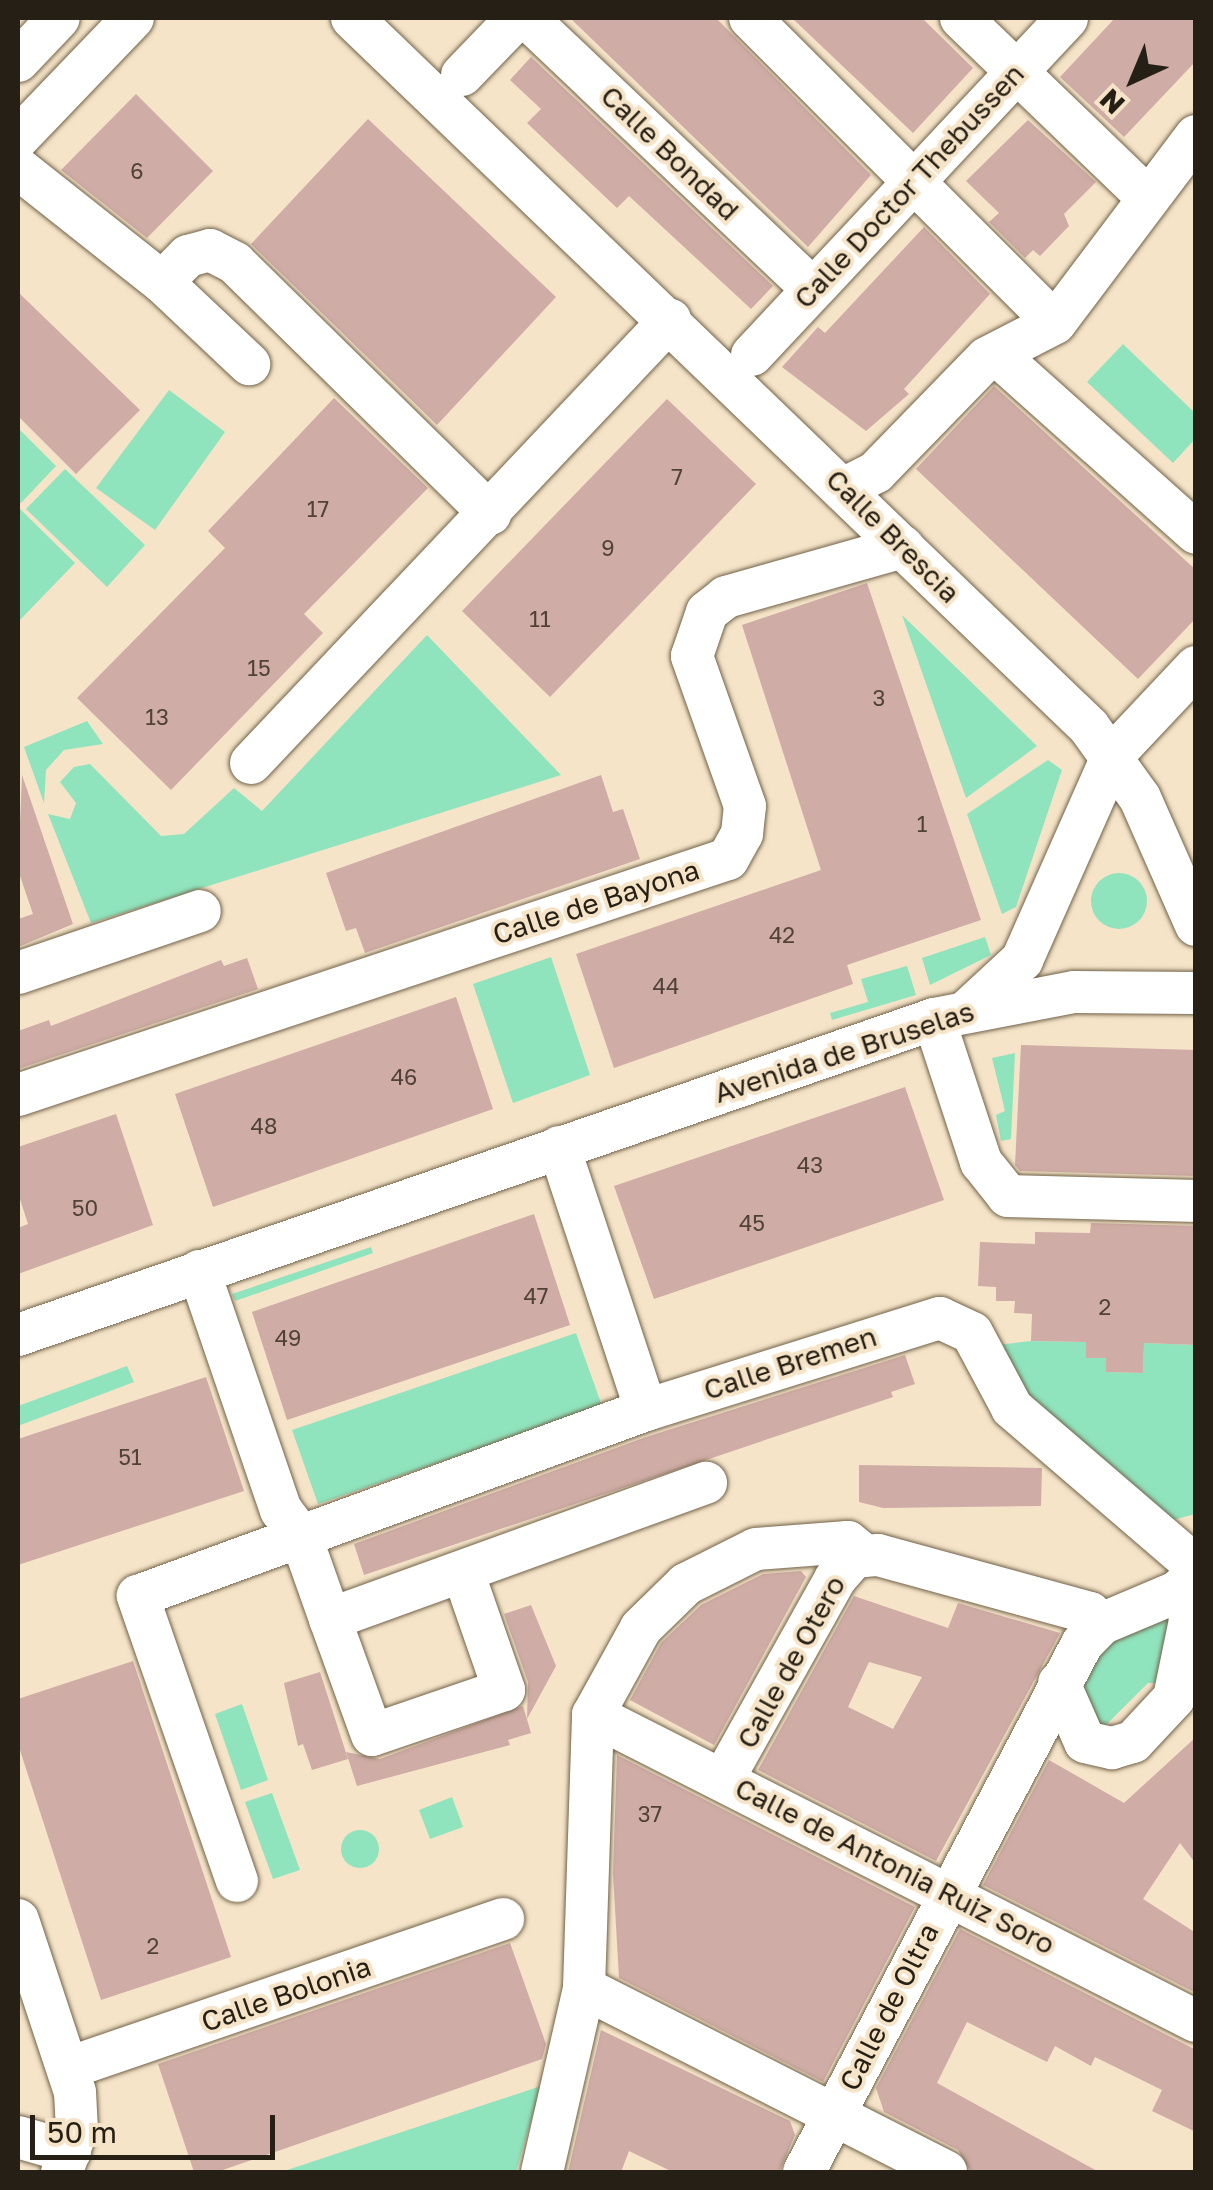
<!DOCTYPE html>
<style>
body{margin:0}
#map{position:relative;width:1213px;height:2190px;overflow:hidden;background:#f5e4c8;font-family:"Golos Text",sans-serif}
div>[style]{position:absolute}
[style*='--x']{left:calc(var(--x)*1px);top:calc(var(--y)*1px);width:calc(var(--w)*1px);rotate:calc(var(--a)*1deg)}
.green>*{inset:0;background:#90e4bd}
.round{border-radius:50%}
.building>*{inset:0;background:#cfaca5}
.roads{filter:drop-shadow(0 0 2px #716249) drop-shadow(0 0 2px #716249)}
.minor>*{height:42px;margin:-21px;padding:0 21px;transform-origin:21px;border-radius:21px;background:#fff}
span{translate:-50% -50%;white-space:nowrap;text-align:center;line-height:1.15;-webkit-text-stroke:8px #f5e4c8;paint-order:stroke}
.number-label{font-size:22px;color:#504239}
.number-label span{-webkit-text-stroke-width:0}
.street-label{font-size:28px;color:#261f15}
.frame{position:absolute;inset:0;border:20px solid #261f15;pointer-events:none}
.north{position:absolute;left:1083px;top:30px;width:100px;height:100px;-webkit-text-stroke:8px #f5e4c8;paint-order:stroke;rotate:224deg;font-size:28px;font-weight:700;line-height:40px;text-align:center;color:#261f15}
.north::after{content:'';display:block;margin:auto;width:35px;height:45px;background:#261f15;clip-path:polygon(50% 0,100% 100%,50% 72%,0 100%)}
.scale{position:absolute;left:30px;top:2115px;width:245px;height:45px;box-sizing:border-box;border:5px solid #261f15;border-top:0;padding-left:12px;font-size:30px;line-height:35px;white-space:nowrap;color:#261f15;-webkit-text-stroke:8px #f5e4c8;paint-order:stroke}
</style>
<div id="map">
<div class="green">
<i style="clip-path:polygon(1123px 344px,1195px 413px,1195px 439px,1173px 463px,1087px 382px)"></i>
<i style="clip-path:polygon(169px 390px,225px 432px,155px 530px,96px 488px)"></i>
<i style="clip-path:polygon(18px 428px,56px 466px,21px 503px,18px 500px)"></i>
<i style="clip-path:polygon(65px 469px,145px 545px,107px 587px,26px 509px)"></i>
<i style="clip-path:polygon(18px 507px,75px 563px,18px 622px)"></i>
<i style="clip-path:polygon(902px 615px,1037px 746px,966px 798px)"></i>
<i style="clip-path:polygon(427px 635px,561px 775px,91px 923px,48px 814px,70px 819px,76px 803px,60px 782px,74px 767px,90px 764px,161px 836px,184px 834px,234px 788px,262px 811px)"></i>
<i style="clip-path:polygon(87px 721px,103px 744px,64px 750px,46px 770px,44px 803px,24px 747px)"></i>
<i style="clip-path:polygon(1048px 760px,1062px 770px,1016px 907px,1002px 914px,967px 814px)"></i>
<i class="round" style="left:1091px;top:873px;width:56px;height:56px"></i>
<i style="clip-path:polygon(985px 937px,991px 955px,930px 985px,922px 958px)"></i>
<i style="clip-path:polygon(551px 957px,590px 1075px,513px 1103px,473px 984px)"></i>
<i style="clip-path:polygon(907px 966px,916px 995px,832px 1020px,830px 1013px,868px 1002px,861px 979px)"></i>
<i style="clip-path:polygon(1015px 1053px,1011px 1139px,1001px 1141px,996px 1115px,1005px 1111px,992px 1058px)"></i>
<i style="clip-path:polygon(371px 1247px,373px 1253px,235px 1301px,232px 1294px)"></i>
<i style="clip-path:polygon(576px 1333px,602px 1406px,318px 1504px,292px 1430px)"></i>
<i style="clip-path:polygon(1031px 1341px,1086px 1342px,1086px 1357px,1106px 1358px,1106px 1372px,1143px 1373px,1144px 1343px,1195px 1345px,1195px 1514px,1173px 1520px,1024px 1396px,998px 1345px)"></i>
<i style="clip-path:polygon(127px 1366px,134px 1382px,18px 1426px,18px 1406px)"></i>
<i style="clip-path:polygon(1171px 1618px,1164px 1683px,1148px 1683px,1102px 1729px,1080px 1716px,1085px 1660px,1113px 1636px)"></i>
<i style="clip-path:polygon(242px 1704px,268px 1780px,241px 1790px,215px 1714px)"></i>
<i style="clip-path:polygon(272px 1793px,300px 1870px,273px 1879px,245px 1802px)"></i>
<i style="clip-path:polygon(452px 1797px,463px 1827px,430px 1839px,419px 1810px)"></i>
<i class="round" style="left:341px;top:1830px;width:38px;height:38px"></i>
<i style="clip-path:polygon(541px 2086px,516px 2172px,281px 2172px)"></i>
</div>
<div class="building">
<i style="clip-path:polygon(570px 18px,716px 18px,871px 175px,808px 247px)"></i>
<i style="clip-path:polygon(792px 18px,922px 18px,973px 68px,913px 133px)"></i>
<i style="clip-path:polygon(1115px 18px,1196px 18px,1196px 61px,1124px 137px,1060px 77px)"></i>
<i style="clip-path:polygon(531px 57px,773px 286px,751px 309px,629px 196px,617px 208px,527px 123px,541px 109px,510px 80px)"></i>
<i style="clip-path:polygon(136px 94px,213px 171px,147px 238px,61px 170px)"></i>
<i style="clip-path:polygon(368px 119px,556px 297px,437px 425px,251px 244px)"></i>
<i style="clip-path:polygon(1028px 120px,1096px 182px,1064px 214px,1069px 226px,1040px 256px,1033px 250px,1025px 258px,989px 222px,999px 213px,966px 181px)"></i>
<i style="clip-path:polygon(924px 227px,990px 294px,904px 389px,909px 394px,866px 431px,782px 367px,818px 327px,825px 333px)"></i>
<i style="clip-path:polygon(18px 292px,140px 410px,76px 474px,18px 416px)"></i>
<i style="clip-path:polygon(994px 386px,1196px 570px,1196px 618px,1138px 679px,916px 469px)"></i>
<i style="clip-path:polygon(334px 398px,428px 488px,304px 614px,323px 633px,171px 790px,77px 698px,225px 548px,208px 531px)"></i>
<i style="clip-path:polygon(667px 399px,756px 484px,550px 697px,462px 611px)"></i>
<i style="clip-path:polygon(867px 583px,981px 920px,847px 965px,853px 984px,614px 1068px,576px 954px,821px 870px,742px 625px)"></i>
<i style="clip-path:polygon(22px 775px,73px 924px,18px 947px,18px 919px,33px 914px,18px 870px)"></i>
<i style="clip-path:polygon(601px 775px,613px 812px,623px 809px,640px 859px,365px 953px,356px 928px,346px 931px,326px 873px)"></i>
<i style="clip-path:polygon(247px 958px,258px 989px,18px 1069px,18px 1031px,49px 1020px,51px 1026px,221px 960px,224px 966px)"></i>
<i style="clip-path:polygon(456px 997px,493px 1109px,213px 1207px,175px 1094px)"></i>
<i style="clip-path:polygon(1021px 1045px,1196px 1050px,1196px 1176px,1020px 1171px,1015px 1165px)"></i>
<i style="clip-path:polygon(905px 1087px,944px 1200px,654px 1299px,614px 1186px)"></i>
<i style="clip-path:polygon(116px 1114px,153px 1225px,18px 1274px,18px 1228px,28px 1224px,18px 1193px,18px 1147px)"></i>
<i style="clip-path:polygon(534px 1214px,570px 1325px,287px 1420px,252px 1312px)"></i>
<i style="clip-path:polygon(1091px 1223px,1196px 1226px,1196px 1345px,1144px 1343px,1143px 1373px,1106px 1372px,1106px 1358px,1086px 1358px,1086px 1342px,1031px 1341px,1032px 1314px,1014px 1313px,1015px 1301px,996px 1301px,996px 1287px,978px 1286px,980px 1242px,1035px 1244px,1035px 1232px,1090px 1233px)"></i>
<i style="clip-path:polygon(905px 1355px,915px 1384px,891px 1392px,893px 1397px,364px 1575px,354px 1544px,646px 1437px)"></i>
<i style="clip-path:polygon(206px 1377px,244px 1491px,18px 1565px,18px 1439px)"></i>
<i style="clip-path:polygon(859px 1465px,1042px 1468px,1041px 1506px,883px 1508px,859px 1502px)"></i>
<i style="clip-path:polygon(801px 1571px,806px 1577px,714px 1745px,630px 1700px,661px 1643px,701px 1605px,763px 1574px)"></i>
<i style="clip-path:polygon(evenodd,854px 1596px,948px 1628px,958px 1603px,1060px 1633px,936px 1861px,758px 1770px,854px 1596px,869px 1662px,922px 1677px,893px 1729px,848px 1707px,869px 1662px)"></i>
<i style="clip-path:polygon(531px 1605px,556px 1666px,527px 1719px,528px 1682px,504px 1614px)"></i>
<i style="clip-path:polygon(133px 1661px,231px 1957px,101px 2000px,18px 1744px,18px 1699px)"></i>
<i style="clip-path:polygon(320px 1672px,348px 1759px,312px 1770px,303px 1744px,298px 1746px,284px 1683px)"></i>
<i style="clip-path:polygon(523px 1706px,531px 1733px,508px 1740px,510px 1745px,357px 1786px,346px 1752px,380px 1759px)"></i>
<i style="clip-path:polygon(1196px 1737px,1196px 1864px,1180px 1843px,1143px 1899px,1196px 1933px,1196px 1993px,983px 1885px,1049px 1760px,1124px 1803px)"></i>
<i style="clip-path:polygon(617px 1755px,915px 1907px,823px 2082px,619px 1978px,613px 1874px)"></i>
<i style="clip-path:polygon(960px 1929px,1196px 2050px,1196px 2132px,1152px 2111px,1162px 2090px,1095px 2057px,1091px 2066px,1055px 2046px,1047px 2062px,967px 2022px,937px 2083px,1099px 2172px,971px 2172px,958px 2150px,884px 2112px,876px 2088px)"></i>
<i style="clip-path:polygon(510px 1943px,546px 2044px,542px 2059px,217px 2172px,194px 2172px,158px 2064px)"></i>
<i style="clip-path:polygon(601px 2030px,790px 2121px,795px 2135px,779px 2172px,673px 2172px,629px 2151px,621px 2172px,568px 2172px)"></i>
</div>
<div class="roads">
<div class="minor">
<i style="--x:352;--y:18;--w:1023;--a:43.89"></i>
<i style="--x:1089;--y:727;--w:87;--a:54.3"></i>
<i style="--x:1140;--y:798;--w:139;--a:66.2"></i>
<i style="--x:527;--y:18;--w:393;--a:43.5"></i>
<i style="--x:750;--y:18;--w:431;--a:45"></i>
<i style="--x:961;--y:18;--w:260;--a:43.9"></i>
<i style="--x:18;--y:61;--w:59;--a:-46.4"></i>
<i style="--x:462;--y:75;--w:79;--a:-46"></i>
<i style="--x:18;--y:138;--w:166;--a:-46.2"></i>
<i style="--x:18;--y:168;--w:184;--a:38.4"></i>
<i style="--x:162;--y:282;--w:120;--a:43.3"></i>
<i style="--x:162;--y:282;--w:37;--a:-45"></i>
<i style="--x:188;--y:256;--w:23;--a:-15"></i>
<i style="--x:210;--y:250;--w:28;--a:27"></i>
<i style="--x:235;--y:263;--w:358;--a:44.5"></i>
<i style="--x:996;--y:354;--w:268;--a:41.8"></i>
<i style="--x:752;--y:355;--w:461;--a:-46.9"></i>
<i style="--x:845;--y:488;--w:35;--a:-27"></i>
<i style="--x:876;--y:472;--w:159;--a:-45.8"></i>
<i style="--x:987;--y:358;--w:76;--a:-27.2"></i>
<i style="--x:1055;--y:323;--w:234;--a:-53"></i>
<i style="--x:251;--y:763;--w:610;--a:-46.59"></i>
<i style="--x:18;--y:973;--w:192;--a:-18.8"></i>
<i style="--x:968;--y:1010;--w:74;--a:-42.8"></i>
<i style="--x:1022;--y:960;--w:224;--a:-66.1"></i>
<i style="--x:1113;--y:755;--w:121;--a:-46.7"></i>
<i style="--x:934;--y:1019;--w:151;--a:71.8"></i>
<i style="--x:981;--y:1162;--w:43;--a:51.5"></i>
<i style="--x:1008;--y:1196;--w:188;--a:1.5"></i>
<i style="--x:18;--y:1095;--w:748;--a:-18.39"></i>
<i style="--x:728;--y:859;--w:29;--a:-61"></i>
<i style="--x:742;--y:834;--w:28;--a:-84"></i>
<i style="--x:745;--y:806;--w:159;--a:-109.5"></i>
<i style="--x:692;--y:656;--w:46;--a:-71.2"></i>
<i style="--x:707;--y:612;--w:24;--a:-38"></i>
<i style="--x:726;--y:597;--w:184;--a:-15.8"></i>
<i style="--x:559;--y:1147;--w:277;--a:71.7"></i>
<i style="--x:199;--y:1271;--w:253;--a:71.1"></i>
<i style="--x:281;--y:1510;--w:34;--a:53"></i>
<i style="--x:301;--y:1537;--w:87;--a:70.5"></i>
<i style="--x:18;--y:1335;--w:969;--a:-19.03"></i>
<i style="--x:934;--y:1019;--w:143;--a:-10.9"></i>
<i style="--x:1074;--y:992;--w:122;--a:0.5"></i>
<i style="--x:463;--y:1572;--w:125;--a:70.8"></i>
<i style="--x:504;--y:1690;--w:139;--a:161.2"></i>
<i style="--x:372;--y:1735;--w:123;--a:-109.9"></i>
<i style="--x:330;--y:1619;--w:400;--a:-19.9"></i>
<i style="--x:1059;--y:1683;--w:64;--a:66.2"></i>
<i style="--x:1085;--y:1742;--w:28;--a:13"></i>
<i style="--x:1112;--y:1748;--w:22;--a:-16"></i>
<i style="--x:1133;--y:1742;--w:60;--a:-47"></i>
<i style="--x:1174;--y:1698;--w:80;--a:-78.4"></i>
<i style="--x:1190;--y:1620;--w:34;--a:-97"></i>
<i style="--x:593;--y:1715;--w:676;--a:26.91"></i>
<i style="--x:724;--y:1778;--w:228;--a:-60.8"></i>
<i style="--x:835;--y:1579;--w:29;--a:-49"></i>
<i style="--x:854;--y:1557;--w:24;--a:-5"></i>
<i style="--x:878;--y:1555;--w:220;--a:15.3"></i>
<i style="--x:1090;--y:1613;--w:16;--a:45"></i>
<i style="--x:237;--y:1881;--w:302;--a:-109.2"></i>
<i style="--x:138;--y:1596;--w:541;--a:-20.11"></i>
<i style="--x:646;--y:1410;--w:308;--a:-17.4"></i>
<i style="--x:940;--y:1318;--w:35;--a:25"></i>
<i style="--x:972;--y:1333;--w:85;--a:61.9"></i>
<i style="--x:1012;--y:1408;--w:243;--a:40.7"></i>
<i style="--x:18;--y:1920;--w:181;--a:71.7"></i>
<i style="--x:75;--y:2092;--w:36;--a:87"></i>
<i style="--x:77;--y:2128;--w:46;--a:108.8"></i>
<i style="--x:584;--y:1988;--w:406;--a:26.9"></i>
<i style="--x:68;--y:2068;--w:460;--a:-18.9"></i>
<i style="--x:18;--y:2137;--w:54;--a:16.1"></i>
<i style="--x:542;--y:2172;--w:189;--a:-77.1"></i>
<i style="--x:584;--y:1988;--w:273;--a:-88.1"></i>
<i style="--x:593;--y:1715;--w:99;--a:-61.1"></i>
<i style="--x:641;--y:1628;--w:63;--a:-44.4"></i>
<i style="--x:686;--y:1584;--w:78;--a:-26.6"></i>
<i style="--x:756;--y:1549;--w:92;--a:-4.4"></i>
<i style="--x:848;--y:1542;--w:19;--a:39"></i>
<i style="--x:804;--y:2172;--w:597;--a:-62.23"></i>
<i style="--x:1082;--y:1644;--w:28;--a:-46"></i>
<i style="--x:1101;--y:1624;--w:82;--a:-22.8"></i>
<i style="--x:1177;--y:1592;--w:26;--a:-43"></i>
</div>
</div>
<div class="number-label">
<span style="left:137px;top:171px">6</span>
<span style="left:677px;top:477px">7</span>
<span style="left:318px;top:509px">17</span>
<span style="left:608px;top:548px">9</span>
<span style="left:540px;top:619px">11</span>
<span style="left:259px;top:668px">15</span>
<span style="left:879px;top:698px">3</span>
<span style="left:157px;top:717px">13</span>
<span style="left:922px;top:824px">1</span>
<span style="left:782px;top:935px">42</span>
<span style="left:666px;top:986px">44</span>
<span style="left:404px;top:1077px">46</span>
<span style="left:264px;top:1126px">48</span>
<span style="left:810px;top:1165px">43</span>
<span style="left:85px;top:1208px">50</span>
<span style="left:752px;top:1223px">45</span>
<span style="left:536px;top:1296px">47</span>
<span style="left:1105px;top:1307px">2</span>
<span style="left:288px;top:1338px">49</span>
<span style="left:130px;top:1457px">51</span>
<span style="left:650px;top:1814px">37</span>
<span style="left:153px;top:1946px">2</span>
</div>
<div class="street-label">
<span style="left:670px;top:153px;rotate:44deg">Calle Bondad</span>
<span style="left:909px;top:186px;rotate:-47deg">Calle Doctor Thebussen</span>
<span style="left:893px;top:536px;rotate:45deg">Calle Brescia</span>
<span style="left:596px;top:902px;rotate:-18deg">Calle de Bayona</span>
<span style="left:844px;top:1052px;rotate:-18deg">Avenida de Bruselas</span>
<span style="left:790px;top:1363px;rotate:-18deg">Calle Bremen</span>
<span style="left:791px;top:1662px;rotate:-61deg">Calle de Otero</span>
<span style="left:895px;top:1866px;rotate:27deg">Calle de Antonia Ruiz Soro</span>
<span style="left:286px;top:1994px;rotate:-19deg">Calle Bolonia</span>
<span style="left:889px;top:2007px;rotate:-63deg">Calle de Oltra</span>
</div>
<div class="frame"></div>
<div class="north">N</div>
<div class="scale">50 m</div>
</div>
